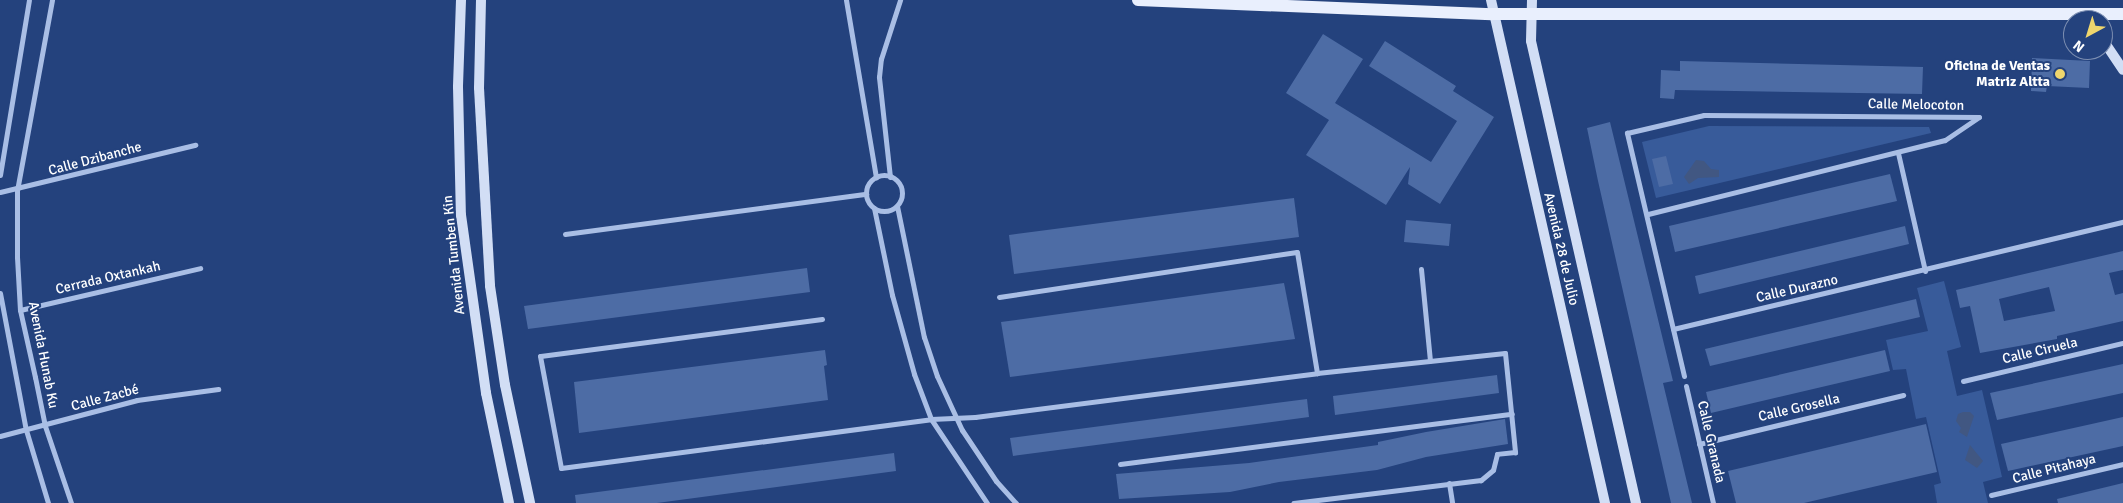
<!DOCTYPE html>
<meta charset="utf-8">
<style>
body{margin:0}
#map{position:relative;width:2123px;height:503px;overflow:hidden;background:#24427d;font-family:Signika,sans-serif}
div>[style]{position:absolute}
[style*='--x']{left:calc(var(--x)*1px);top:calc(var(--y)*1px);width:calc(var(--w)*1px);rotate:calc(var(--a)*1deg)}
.green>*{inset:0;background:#385b9a}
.water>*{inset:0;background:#415782}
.building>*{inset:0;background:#4d6ca5}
.street>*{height:5px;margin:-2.5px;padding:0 2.5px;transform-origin:2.5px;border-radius:2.5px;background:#a9bee5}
.street>.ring{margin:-2.5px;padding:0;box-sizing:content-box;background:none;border:5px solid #a9bee5;border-radius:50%}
.secondary>*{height:10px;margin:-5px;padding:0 5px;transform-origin:5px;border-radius:5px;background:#d2def5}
.primary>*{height:12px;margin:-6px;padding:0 6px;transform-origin:6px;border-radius:6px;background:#e9effd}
.dots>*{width:14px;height:14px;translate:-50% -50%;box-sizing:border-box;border:2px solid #24427d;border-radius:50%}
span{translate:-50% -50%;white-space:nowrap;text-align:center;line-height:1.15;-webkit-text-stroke:4px #24427d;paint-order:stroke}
.poi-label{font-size:14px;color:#fff;font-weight:700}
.right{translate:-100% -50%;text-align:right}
.street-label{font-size:14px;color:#fff}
.north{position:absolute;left:2063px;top:10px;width:50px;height:50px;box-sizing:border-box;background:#24427d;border:1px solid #7c8eb1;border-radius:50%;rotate:219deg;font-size:14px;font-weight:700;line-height:20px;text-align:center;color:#fff}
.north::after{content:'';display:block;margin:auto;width:18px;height:22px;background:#efd66d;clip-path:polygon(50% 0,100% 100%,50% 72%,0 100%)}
</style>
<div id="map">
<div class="green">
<i style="clip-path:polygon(1709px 126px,1929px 127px,1931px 133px,1656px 198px,1642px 142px)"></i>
<i style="clip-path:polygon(1944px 281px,1961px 347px,1947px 351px,1957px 396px,1982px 390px,2002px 477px,1983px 482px,1988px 503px,1937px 503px,1934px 485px,1941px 483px,1926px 417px,1916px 419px,1906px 369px,1893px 370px,1886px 340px,1928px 331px,1917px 288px)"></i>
</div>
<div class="water">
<i style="clip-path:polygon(1696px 160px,1704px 161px,1711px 169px,1719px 170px,1719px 177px,1698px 178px,1689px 184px,1684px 177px)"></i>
<i style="clip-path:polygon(1963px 412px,1970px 412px,1974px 416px,1967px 437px,1959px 432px,1961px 428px,1956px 421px,1958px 414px)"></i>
<i style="clip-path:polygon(1970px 445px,1983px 461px,1977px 468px,1965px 460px)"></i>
</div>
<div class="building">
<i style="clip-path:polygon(1323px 34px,1363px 59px,1335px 103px,1431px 162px,1457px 121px,1369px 66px,1385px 41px,1456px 86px,1453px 91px,1494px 117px,1440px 204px,1408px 184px,1410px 167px,1386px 205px,1306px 155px,1329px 120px,1286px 93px)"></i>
<i style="clip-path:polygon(2032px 58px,2090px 61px,2089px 88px,2047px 86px,2046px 92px,2031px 91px)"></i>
<i style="clip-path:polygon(1680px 61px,1923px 67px,1922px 94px,1675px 90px,1674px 99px,1660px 98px,1661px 70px,1680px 71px)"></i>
<i style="clip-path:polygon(1610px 122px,1673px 381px,1663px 383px,1692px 503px,1671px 503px,1598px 181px,1587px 128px)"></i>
<i style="clip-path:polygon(1666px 156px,1673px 184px,1659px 187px,1652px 159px)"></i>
<i style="clip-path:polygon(1890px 174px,1897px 201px,1675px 252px,1669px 226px)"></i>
<i style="clip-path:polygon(1294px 198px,1299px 237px,1014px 274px,1009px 235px)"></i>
<i style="clip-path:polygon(1406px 220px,1451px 224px,1449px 246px,1404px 242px)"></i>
<i style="clip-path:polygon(1905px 226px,1909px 244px,1699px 294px,1695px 276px)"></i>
<i style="clip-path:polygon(evenodd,2123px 251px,2123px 270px,2109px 273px,2115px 295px,2123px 293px,2123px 321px,2057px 336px,2057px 339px,1980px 353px,1970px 306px,1960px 308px,1956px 290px,2123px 251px,2049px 287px,2055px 311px,2004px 321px,1999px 299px,2049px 287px)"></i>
<i style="clip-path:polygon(807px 268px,810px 292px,528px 329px,524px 306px)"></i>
<i style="clip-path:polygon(1284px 283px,1295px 339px,1010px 377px,1001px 322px)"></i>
<i style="clip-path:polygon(1916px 299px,1920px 317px,1710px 366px,1705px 349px)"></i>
<i style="clip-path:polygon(825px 350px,827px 365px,824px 366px,828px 400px,579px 433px,574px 382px)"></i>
<i style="clip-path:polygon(1885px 350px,1890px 371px,1711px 413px,1706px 392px)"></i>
<i style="clip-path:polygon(2123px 364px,2123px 393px,1997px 420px,1990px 393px)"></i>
<i style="clip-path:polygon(1497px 375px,1499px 393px,1335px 415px,1333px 396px)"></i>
<i style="clip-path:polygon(1307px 399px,1309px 417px,1013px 456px,1010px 438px)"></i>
<i style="clip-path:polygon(2123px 417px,2123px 446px,2008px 471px,2001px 444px)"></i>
<i style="clip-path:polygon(1505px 419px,1508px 444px,1426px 457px,1377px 470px,1279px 482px,1230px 492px,1119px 499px,1116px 474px,1249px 463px,1378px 445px,1378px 442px,1426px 432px)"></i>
<i style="clip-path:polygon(1926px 424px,1937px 472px,1804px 503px,1736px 503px,1728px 471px)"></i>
<i style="clip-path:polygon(894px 453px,896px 471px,657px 503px,576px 503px,575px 495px)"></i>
<i style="clip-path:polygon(2123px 483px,2123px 503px,2058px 503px,2057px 499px)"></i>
</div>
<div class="street">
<i style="--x:52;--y:0;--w:194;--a:100.4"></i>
<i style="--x:17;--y:191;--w:66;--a:90"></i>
<i style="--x:17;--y:257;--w:53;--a:86.8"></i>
<i style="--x:20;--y:310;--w:69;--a:77.4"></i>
<i style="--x:35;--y:377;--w:50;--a:78.5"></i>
<i style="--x:45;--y:426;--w:81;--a:71.3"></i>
<i style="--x:846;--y:0;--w:180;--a:80.4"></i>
<i style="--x:1898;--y:153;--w:121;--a:77.1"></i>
<i style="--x:0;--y:175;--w:177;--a:-80.6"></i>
<i class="ring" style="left:866px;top:175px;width:31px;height:31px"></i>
<i style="--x:890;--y:177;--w:101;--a:-96.3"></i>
<i style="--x:879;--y:77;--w:18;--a:-84"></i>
<i style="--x:881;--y:59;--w:62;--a:-72.1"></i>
<i style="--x:0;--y:192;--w:201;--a:-13.6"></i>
<i style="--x:897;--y:206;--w:134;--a:78.4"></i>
<i style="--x:924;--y:337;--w:41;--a:71.6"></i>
<i style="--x:937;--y:376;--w:60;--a:65.2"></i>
<i style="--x:962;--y:430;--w:61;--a:56.3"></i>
<i style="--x:996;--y:481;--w:30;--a:48"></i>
<i style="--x:874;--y:208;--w:89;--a:78.3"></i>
<i style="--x:892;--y:295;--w:82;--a:74.4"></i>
<i style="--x:914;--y:374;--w:48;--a:69.3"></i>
<i style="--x:931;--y:419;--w:101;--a:56.3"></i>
<i style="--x:1648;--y:214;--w:306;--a:-14"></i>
<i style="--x:1945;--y:140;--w:41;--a:-34.1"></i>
<i style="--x:565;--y:234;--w:304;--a:-7.6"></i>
<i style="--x:1421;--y:269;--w:92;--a:84.4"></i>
<i style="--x:0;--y:293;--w:139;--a:79.3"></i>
<i style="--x:26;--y:430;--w:76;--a:73.2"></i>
<i style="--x:999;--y:297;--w:301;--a:-8.6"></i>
<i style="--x:1297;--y:252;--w:123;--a:80.6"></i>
<i style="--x:20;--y:310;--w:185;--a:-13.1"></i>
<i style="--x:822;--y:319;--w:284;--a:172.5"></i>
<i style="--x:540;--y:356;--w:114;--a:79.4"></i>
<i style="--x:561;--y:468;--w:373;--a:-7.5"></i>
<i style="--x:931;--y:419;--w:44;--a:-2.6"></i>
<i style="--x:975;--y:417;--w:345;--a:-7.3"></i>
<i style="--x:1317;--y:373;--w:189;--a:-6.1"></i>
<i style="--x:1505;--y:353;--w:100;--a:84.2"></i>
<i style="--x:1515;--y:452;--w:18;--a:174"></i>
<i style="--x:1497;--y:454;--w:16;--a:104"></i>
<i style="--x:1493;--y:470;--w:16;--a:140"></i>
<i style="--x:1481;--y:480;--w:189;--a:173"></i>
<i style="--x:1673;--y:329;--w:463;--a:-13.4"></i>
<i style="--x:1684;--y:376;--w:250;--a:-103.2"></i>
<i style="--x:1627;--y:133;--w:79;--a:-13.2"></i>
<i style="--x:1704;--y:115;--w:275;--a:0.4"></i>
<i style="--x:1963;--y:381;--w:164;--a:-13.4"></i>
<i style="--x:1686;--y:386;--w:120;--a:77"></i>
<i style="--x:0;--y:436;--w:142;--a:-14.7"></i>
<i style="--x:137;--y:400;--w:82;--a:-7.7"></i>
<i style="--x:1699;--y:444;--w:210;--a:-13.5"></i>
<i style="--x:1120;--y:464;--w:395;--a:-7.3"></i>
<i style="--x:1449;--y:483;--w:20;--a:81"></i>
<i style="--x:1991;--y:495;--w:136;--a:-13.2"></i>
</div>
<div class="secondary">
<i style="--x:461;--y:0;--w:87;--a:92"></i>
<i style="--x:458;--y:87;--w:128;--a:88.7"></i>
<i style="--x:461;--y:215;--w:180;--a:82"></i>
<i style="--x:486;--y:393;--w:112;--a:78.2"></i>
<i style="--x:481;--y:0;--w:88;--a:91.3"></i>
<i style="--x:479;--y:88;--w:198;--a:86.8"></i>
<i style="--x:490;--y:286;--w:100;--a:81.4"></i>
<i style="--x:505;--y:385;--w:121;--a:78"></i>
<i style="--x:1491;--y:0;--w:516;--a:77.23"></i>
<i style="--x:1532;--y:0;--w:41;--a:91.4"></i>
<i style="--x:1531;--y:41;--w:474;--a:77.2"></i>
<i style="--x:2103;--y:40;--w:36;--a:56"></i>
</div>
<div class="primary">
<i style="--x:1138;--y:0;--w:354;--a:2.3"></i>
<i style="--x:1492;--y:14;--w:631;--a:0"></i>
</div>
<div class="dots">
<i style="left:2060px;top:74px;background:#efd66d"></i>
</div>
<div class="poi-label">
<span class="right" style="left:2050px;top:74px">Oficina de Ventas<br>Matriz Altta</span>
</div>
<div class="street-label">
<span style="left:1916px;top:105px;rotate:1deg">Calle Melocoton</span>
<span style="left:95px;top:159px;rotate:-15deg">Calle Dzibanche</span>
<span style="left:1561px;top:249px;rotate:77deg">Avenida 28 de Julio</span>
<span style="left:454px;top:255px;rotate:-96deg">Avenida Tumben Kin</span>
<span style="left:108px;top:278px;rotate:-13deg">Cerrada Oxtankah</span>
<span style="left:1797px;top:289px;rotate:-13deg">Calle Durazno</span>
<span style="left:2040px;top:351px;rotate:-13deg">Calle Ciruela</span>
<span style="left:43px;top:355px;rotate:79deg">Avenida Hunab Ku</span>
<span style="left:105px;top:398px;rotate:-15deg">Calle Zacbé</span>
<span style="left:1799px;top:408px;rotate:-13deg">Calle Grosella</span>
<span style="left:1711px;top:442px;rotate:77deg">Calle Granada</span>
<span style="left:2054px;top:469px;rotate:-14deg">Calle Pitahaya</span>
</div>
<div class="north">N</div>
</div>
